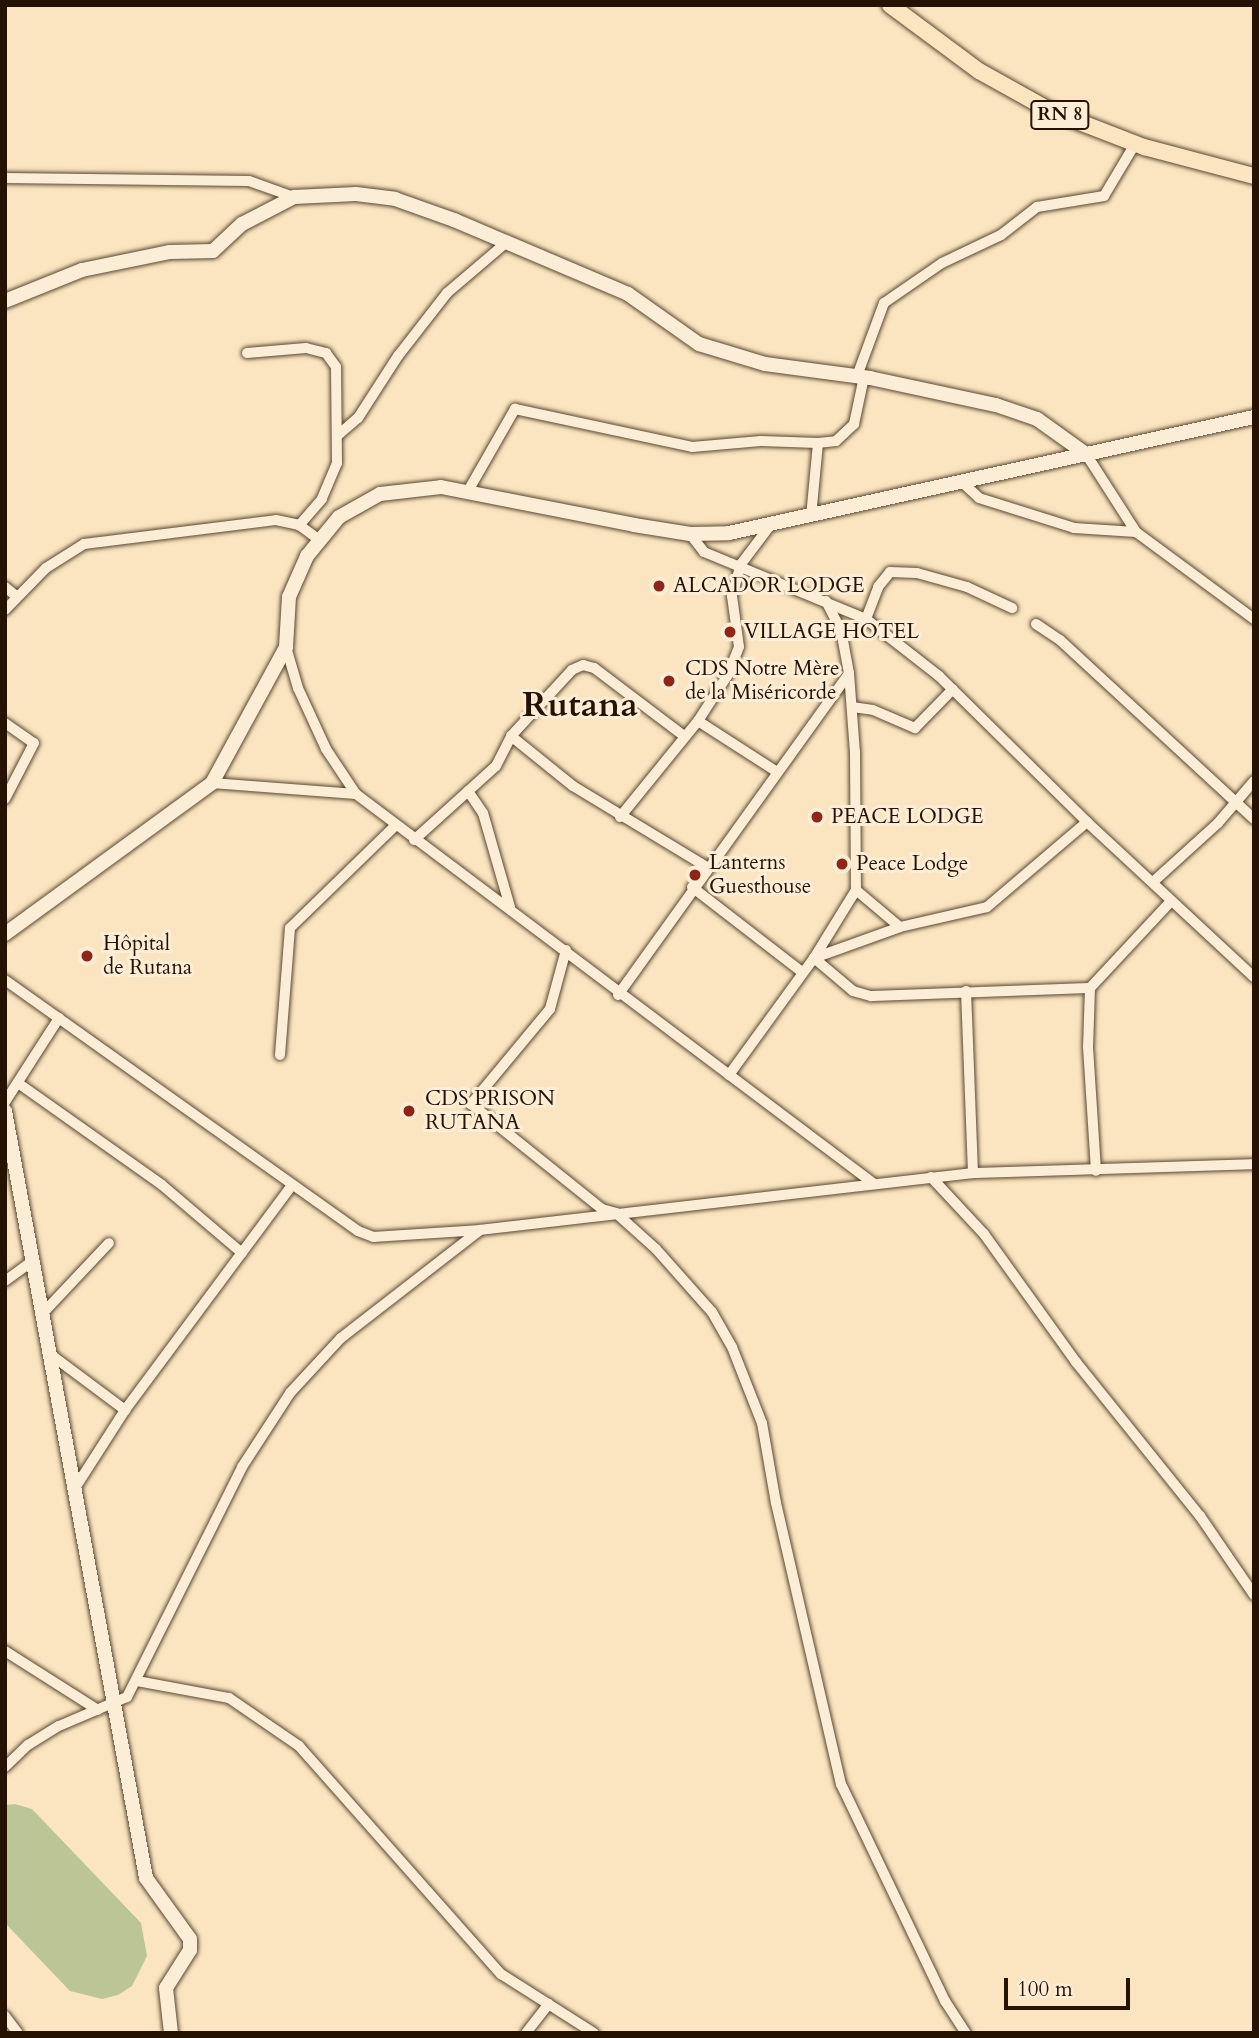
<!DOCTYPE html>
<meta charset="utf-8">
<style>
body{margin:0}
#map{position:relative;width:1259px;height:2038px;overflow:hidden;background:#fae5c0;font-family:Cardo,serif}
div>[style]{position:absolute}
[style*='--x']{left:calc(var(--x)*1px);top:calc(var(--y)*1px);width:calc(var(--w)*1px);rotate:calc(var(--a)*1deg)}
.green>*{inset:0;background:#bbc595}
.roads{filter:drop-shadow(0 0 2px #5a4730) drop-shadow(0 0 2px #5a4730)}
.street>*{height:10px;margin:-5px;padding:0 5px;transform-origin:5px;border-radius:5px;background:#fceed6}
.secondary>*{height:14px;margin:-7px;padding:0 7px;transform-origin:7px;border-radius:7px;background:#fceed6}
.primary>*{height:16px;margin:-8px;padding:0 8px;transform-origin:8px;border-radius:8px;background:#fae5c0}
.dots>*{width:19px;height:19px;translate:-50% -50%;box-sizing:border-box;border:4px solid #fceed6;border-radius:50%}
span{translate:-50% -50%;white-space:nowrap;text-align:center;line-height:1.15;-webkit-text-stroke:6px #fceed6;paint-order:stroke}
.shield-label span{padding:2px 5px;background:#fceed6;border:2px solid;border-radius:5px;-webkit-text-stroke-width:0}
.shield-label{font-size:19px;color:#251200;font-weight:700}
.poi-label{font-size:21px;color:#251200}
.left{translate:0 -50%;text-align:left}
.town-label{font-size:35px;color:#251200;font-weight:700}
.frame{position:absolute;inset:0;border:7px solid #251200;pointer-events:none}
.scale{position:absolute;left:1004px;top:1978px;width:126px;height:32px;box-sizing:border-box;border:4px solid #251200;border-top:0;padding-left:9px;font-size:21px;line-height:24px;white-space:nowrap;color:#251200;-webkit-text-stroke:5px #fceed6;paint-order:stroke}
</style>
<div id="map">
<div class="green">
<i style="clip-path:polygon(15px 1804px,32px 1809px,141px 1923px,147px 1956px,132px 1986px,118px 1995px,102px 1999px,70px 1991px,5px 1923px,5px 1805px)"></i>
</div>
<div class="roads">
<div class="street">
<i style="--x:5;--y:178;--w:244;--a:0.7"></i>
<i style="--x:249;--y:181;--w:48;--a:19.6"></i>
<i style="--x:247;--y:353;--w:59;--a:-4.8"></i>
<i style="--x:306;--y:348;--w:21;--a:14"></i>
<i style="--x:326;--y:353;--w:17;--a:54"></i>
<i style="--x:336;--y:367;--w:96;--a:89.4"></i>
<i style="--x:337;--y:463;--w:39;--a:113"></i>
<i style="--x:322;--y:499;--w:35;--a:131"></i>
<i style="--x:857;--y:376;--w:78;--a:-69.7"></i>
<i style="--x:884;--y:303;--w:70;--a:-34.6"></i>
<i style="--x:942;--y:263;--w:65;--a:-25.4"></i>
<i style="--x:1001;--y:235;--w:46;--a:-37.9"></i>
<i style="--x:1037;--y:207;--w:68;--a:-9.3"></i>
<i style="--x:1104;--y:196;--w:61;--a:-59.2"></i>
<i style="--x:337;--y:436;--w:28;--a:-41"></i>
<i style="--x:358;--y:418;--w:74;--a:-57.2"></i>
<i style="--x:398;--y:356;--w:80;--a:-52.1"></i>
<i style="--x:447;--y:293;--w:79;--a:-40.4"></i>
<i style="--x:1086;--y:454;--w:93;--a:57.3"></i>
<i style="--x:1136;--y:532;--w:147;--a:36.4"></i>
<i style="--x:962;--y:482;--w:23;--a:43"></i>
<i style="--x:979;--y:498;--w:100;--a:17.5"></i>
<i style="--x:1074;--y:528;--w:62;--a:3.7"></i>
<i style="--x:468;--y:491;--w:95;--a:-60.2"></i>
<i style="--x:515;--y:409;--w:181;--a:12.1"></i>
<i style="--x:692;--y:447;--w:69;--a:-5"></i>
<i style="--x:761;--y:441;--w:57;--a:2"></i>
<i style="--x:811;--y:517;--w:74;--a:-84.6"></i>
<i style="--x:818;--y:443;--w:18;--a:-6"></i>
<i style="--x:836;--y:441;--w:25;--a:-43"></i>
<i style="--x:854;--y:424;--w:48;--a:-78"></i>
<i style="--x:769;--y:527;--w:46;--a:127.1"></i>
<i style="--x:741;--y:564;--w:33;--a:106"></i>
<i style="--x:732;--y:596;--w:51;--a:82.2"></i>
<i style="--x:739;--y:647;--w:31;--a:112"></i>
<i style="--x:727;--y:676;--w:54;--a:122.8"></i>
<i style="--x:698;--y:721;--w:94;--a:32.8"></i>
<i style="--x:690;--y:534;--w:23;--a:52"></i>
<i style="--x:704;--y:552;--w:175;--a:22.5"></i>
<i style="--x:866;--y:619;--w:93;--a:38"></i>
<i style="--x:939;--y:676;--w:208;--a:44.6"></i>
<i style="--x:1087;--y:822;--w:228;--a:42.9"></i>
<i style="--x:5;--y:587;--w:13;--a:39"></i>
<i style="--x:826;--y:601;--w:33;--a:63"></i>
<i style="--x:841;--y:630;--w:44;--a:79.5"></i>
<i style="--x:849;--y:673;--w:79;--a:85.7"></i>
<i style="--x:855;--y:752;--w:138;--a:89.6"></i>
<i style="--x:856;--y:890;--w:57;--a:40.1"></i>
<i style="--x:5;--y:610;--w:59;--a:-45.7"></i>
<i style="--x:46;--y:568;--w:45;--a:-32.3"></i>
<i style="--x:84;--y:544;--w:193;--a:-7.1"></i>
<i style="--x:276;--y:520;--w:24;--a:12"></i>
<i style="--x:299;--y:525;--w:24;--a:36"></i>
<i style="--x:866;--y:619;--w:34;--a:-69"></i>
<i style="--x:878;--y:587;--w:19;--a:-51"></i>
<i style="--x:890;--y:572;--w:27;--a:2"></i>
<i style="--x:917;--y:573;--w:52;--a:15.6"></i>
<i style="--x:967;--y:587;--w:50;--a:25"></i>
<i style="--x:1036;--y:624;--w:29;--a:34"></i>
<i style="--x:1060;--y:640;--w:264;--a:42.7"></i>
<i style="--x:286;--y:647;--w:43;--a:73.7"></i>
<i style="--x:298;--y:688;--w:67;--a:65.3"></i>
<i style="--x:326;--y:749;--w:54;--a:56.3"></i>
<i style="--x:356;--y:794;--w:647;--a:36.96"></i>
<i style="--x:852;--y:707;--w:21;--a:8"></i>
<i style="--x:873;--y:710;--w:46;--a:23.2"></i>
<i style="--x:915;--y:728;--w:54;--a:-45.7"></i>
<i style="--x:5;--y:723;--w:35;--a:35"></i>
<i style="--x:34;--y:743;--w:63;--a:117.4"></i>
<i style="--x:684;--y:736;--w:113;--a:-142.9"></i>
<i style="--x:594;--y:668;--w:11;--a:-165"></i>
<i style="--x:583;--y:665;--w:12;--a:156"></i>
<i style="--x:572;--y:670;--w:90;--a:132.7"></i>
<i style="--x:511;--y:736;--w:80;--a:38.9"></i>
<i style="--x:573;--y:786;--w:157;--a:31.2"></i>
<i style="--x:212;--y:783;--w:144;--a:4.4"></i>
<i style="--x:468;--y:791;--w:27;--a:56"></i>
<i style="--x:483;--y:813;--w:98;--a:74"></i>
<i style="--x:620;--y:817;--w:124;--a:-50.9"></i>
<i style="--x:414;--y:840;--w:110;--a:-42.1"></i>
<i style="--x:496;--y:766;--w:34;--a:-63"></i>
<i style="--x:1153;--y:882;--w:88;--a:-42.2"></i>
<i style="--x:1218;--y:823;--w:55;--a:-49.4"></i>
<i style="--x:692;--y:887;--w:139;--a:37.7"></i>
<i style="--x:856;--y:890;--w:80;--a:121.7"></i>
<i style="--x:814;--y:958;--w:51;--a:40.2"></i>
<i style="--x:853;--y:991;--w:19;--a:16"></i>
<i style="--x:871;--y:996;--w:219;--a:-2.1"></i>
<i style="--x:1090;--y:988;--w:119;--a:-47"></i>
<i style="--x:566;--y:950;--w:61;--a:105.2"></i>
<i style="--x:550;--y:1009;--w:124;--a:129.7"></i>
<i style="--x:471;--y:1104;--w:168;--a:38.7"></i>
<i style="--x:602;--y:1209;--w:15;--a:16"></i>
<i style="--x:616;--y:1213;--w:54;--a:42"></i>
<i style="--x:656;--y:1249;--w:84;--a:48.4"></i>
<i style="--x:712;--y:1312;--w:40;--a:60.3"></i>
<i style="--x:732;--y:1347;--w:82;--a:68.5"></i>
<i style="--x:762;--y:1423;--w:81;--a:80.1"></i>
<i style="--x:776;--y:1503;--w:288;--a:77"></i>
<i style="--x:841;--y:1784;--w:241;--a:64.4"></i>
<i style="--x:945;--y:2001;--w:38;--a:57"></i>
<i style="--x:5;--y:980;--w:433;--a:35.4"></i>
<i style="--x:358;--y:1231;--w:17;--a:21"></i>
<i style="--x:374;--y:1237;--w:106;--a:-3.8"></i>
<i style="--x:1090;--y:988;--w:59;--a:91.9"></i>
<i style="--x:1088;--y:1047;--w:124;--a:86.3"></i>
<i style="--x:966;--y:991;--w:182;--a:87.8"></i>
<i style="--x:618;--y:995;--w:396;--a:-54.3"></i>
<i style="--x:280;--y:1055;--w:127;--a:-85.5"></i>
<i style="--x:290;--y:928;--w:148;--a:-44.2"></i>
<i style="--x:729;--y:1075;--w:145;--a:-54"></i>
<i style="--x:814;--y:958;--w:91;--a:-19.8"></i>
<i style="--x:900;--y:927;--w:89;--a:-12.9"></i>
<i style="--x:987;--y:907;--w:131;--a:-40.4"></i>
<i style="--x:18;--y:1083;--w:176;--a:35.3"></i>
<i style="--x:162;--y:1185;--w:105;--a:40.4"></i>
<i style="--x:5;--y:1102;--w:100;--a:-57.3"></i>
<i style="--x:931;--y:1177;--w:78;--a:47.1"></i>
<i style="--x:984;--y:1234;--w:158;--a:54.3"></i>
<i style="--x:1076;--y:1362;--w:198;--a:51.2"></i>
<i style="--x:1200;--y:1516;--w:96;--a:55.6"></i>
<i style="--x:5;--y:1281;--w:36;--a:-36"></i>
<i style="--x:43;--y:1313;--w:96;--a:-46.7"></i>
<i style="--x:50;--y:1354;--w:94;--a:36.7"></i>
<i style="--x:125;--y:1410;--w:280;--a:-53.4"></i>
<i style="--x:75;--y:1488;--w:93;--a:-57.3"></i>
<i style="--x:5;--y:1651;--w:110;--a:32.4"></i>
<i style="--x:137;--y:1681;--w:94;--a:10.5"></i>
<i style="--x:229;--y:1698;--w:85;--a:34.4"></i>
<i style="--x:299;--y:1746;--w:305;--a:48.5"></i>
<i style="--x:501;--y:1974;--w:110;--a:32.4"></i>
<i style="--x:5;--y:1767;--w:32;--a:-44"></i>
<i style="--x:28;--y:1745;--w:36;--a:-32"></i>
<i style="--x:59;--y:1726;--w:74;--a:-23.1"></i>
<i style="--x:127;--y:1697;--w:257;--a:-63.4"></i>
<i style="--x:242;--y:1467;--w:88;--a:-57"></i>
<i style="--x:290;--y:1393;--w:75;--a:-47.2"></i>
<i style="--x:341;--y:1338;--w:176;--a:-37.8"></i>
<i style="--x:480;--y:1230;--w:496;--a:-6.6"></i>
<i style="--x:973;--y:1173;--w:281;--a:-1.8"></i>
<i style="--x:5;--y:2016;--w:21;--a:53"></i>
<i style="--x:526;--y:2033;--w:37;--a:-52"></i>
</div>
<div class="secondary">
<i style="--x:5;--y:301;--w:83;--a:-21.9"></i>
<i style="--x:82;--y:270;--w:90;--a:-11.6"></i>
<i style="--x:170;--y:252;--w:43;--a:-1.3"></i>
<i style="--x:213;--y:251;--w:40;--a:-43"></i>
<i style="--x:242;--y:224;--w:59;--a:-27.4"></i>
<i style="--x:294;--y:197;--w:62;--a:-2.8"></i>
<i style="--x:356;--y:194;--w:39;--a:7"></i>
<i style="--x:395;--y:199;--w:63;--a:19.6"></i>
<i style="--x:454;--y:220;--w:189;--a:23"></i>
<i style="--x:628;--y:294;--w:87;--a:35.2"></i>
<i style="--x:699;--y:344;--w:69;--a:16.9"></i>
<i style="--x:765;--y:364;--w:106;--a:7.6"></i>
<i style="--x:870;--y:378;--w:129;--a:12.1"></i>
<i style="--x:996;--y:405;--w:43;--a:18.9"></i>
<i style="--x:1037;--y:419;--w:60;--a:35.5"></i>
<i style="--x:5;--y:934;--w:256;--a:-36.1"></i>
<i style="--x:212;--y:783;--w:155;--a:-61.4"></i>
<i style="--x:286;--y:647;--w:50;--a:-86.6"></i>
<i style="--x:289;--y:597;--w:45;--a:-66.3"></i>
<i style="--x:307;--y:556;--w:50;--a:-50.6"></i>
<i style="--x:339;--y:517;--w:47;--a:-29.3"></i>
<i style="--x:380;--y:494;--w:61;--a:-6.5"></i>
<i style="--x:441;--y:487;--w:197;--a:11.1"></i>
<i style="--x:634;--y:525;--w:57;--a:9.1"></i>
<i style="--x:690;--y:534;--w:39;--a:-1"></i>
<i style="--x:729;--y:533;--w:538;--a:-12.46"></i>
<i style="--x:5;--y:1111;--w:780;--a:79.58"></i>
<i style="--x:146;--y:1878;--w:75;--a:54.2"></i>
<i style="--x:190;--y:1939;--w:11;--a:90"></i>
<i style="--x:190;--y:1950;--w:45;--a:122.3"></i>
<i style="--x:166;--y:1988;--w:45;--a:83.7"></i>
</div>
<div class="primary">
<i style="--x:890;--y:5;--w:111;--a:36.6"></i>
<i style="--x:979;--y:71;--w:82;--a:29.1"></i>
<i style="--x:1051;--y:111;--w:100;--a:21.2"></i>
<i style="--x:1144;--y:147;--w:114;--a:14.8"></i>
</div>
</div>
<div class="dots">
<i style="left:659px;top:586px;background:#8f2418"></i>
<i style="left:730px;top:632px;background:#8f2418"></i>
<i style="left:669px;top:681px;background:#8f2418"></i>
<i style="left:817px;top:817px;background:#8f2418"></i>
<i style="left:842px;top:864px;background:#8f2418"></i>
<i style="left:695px;top:875px;background:#8f2418"></i>
<i style="left:87px;top:956px;background:#8f2418"></i>
<i style="left:409px;top:1111px;background:#8f2418"></i>
</div>
<div class="shield-label">
<span style="left:1060px;top:115px">RN 8</span>
</div>
<div class="poi-label">
<span class="left" style="left:673px;top:586px">ALCADOR LODGE</span>
<span class="left" style="left:744px;top:632px">VILLAGE HOTEL</span>
<span class="left" style="left:685px;top:681px">CDS Notre Mère<br>de la Miséricorde</span>
<span class="left" style="left:831px;top:817px">PEACE LODGE</span>
<span class="left" style="left:709px;top:875px">Lanterns<br>Guesthouse</span>
<span class="left" style="left:856px;top:864px">Peace Lodge</span>
<span class="left" style="left:103px;top:956px">Hôpital<br>de Rutana</span>
<span class="left" style="left:425px;top:1111px">CDS PRISON<br>RUTANA</span>
</div>
<div class="town-label">
<span style="left:580px;top:705px">Rutana</span>
</div>
<div class="frame"></div>
<div class="scale">100 m</div>
</div>
